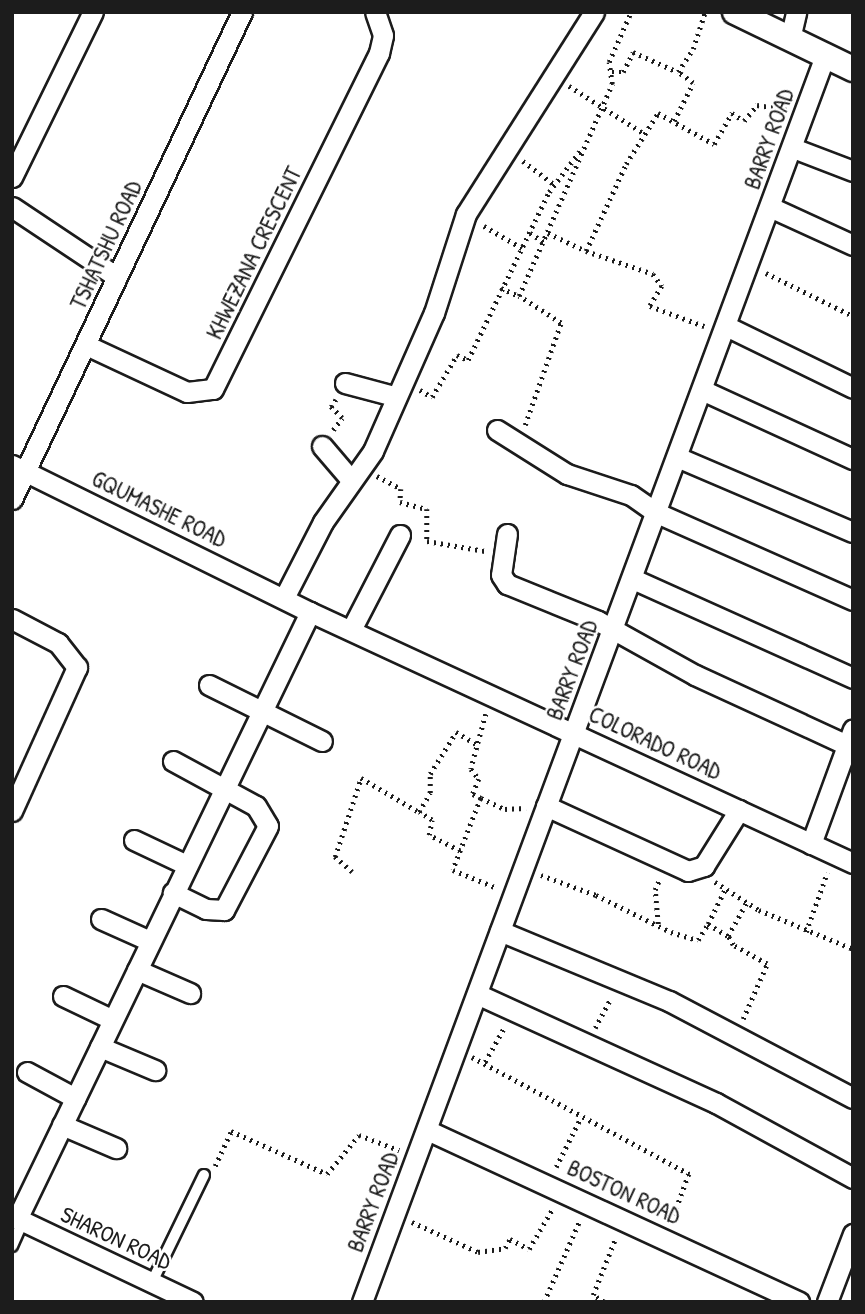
<!DOCTYPE html>
<style>
body{margin:0}
#map{position:relative;width:865px;height:1314px;overflow:hidden;background:#fff;font-family:"Patrick Hand",sans-serif}
div>[style]{position:absolute}
[style*='--x']{left:calc(var(--x)*1px);top:calc(var(--y)*1px);width:calc(var(--w)*1px);rotate:calc(var(--a)*1deg)}
.path>*{height:4.5px;margin-top:-2.25px;transform-origin:0;background:repeating-linear-gradient(90deg,#1c1c1c 0 2px,transparent 0 7px)}
.roads{filter:drop-shadow(2px 0 #1c1c1c) drop-shadow(-2px 0 #1c1c1c) drop-shadow(0 2px #1c1c1c) drop-shadow(0 -2px #1c1c1c)}
.service>*{height:10px;margin:-5px;padding:0 5px;transform-origin:5px;border-radius:5px;background:#fff}
.minor>*{height:19px;margin:-9.5px;padding:0 9.5px;transform-origin:9.5px;border-radius:9.5px;background:#fff}
.tertiary>*{height:24px;margin:-12px;padding:0 12px;transform-origin:12px;border-radius:12px;background:#fff}
span{translate:-50% -50%;white-space:nowrap;text-align:center;line-height:1.15;-webkit-text-stroke:5px #fff;paint-order:stroke}
.street-label{font-size:23px;color:#1c1c1c}
.frame{position:absolute;inset:0;border:14px solid #1c1c1c;pointer-events:none}
</style>
<div id="map">
<div class="path">
<i style="--x:612;--y:72;--w:11;--a:0"></i>
<i style="--x:623;--y:72;--w:22;--a:-63"></i>
<i style="--x:633;--y:52;--w:49;--a:24"></i>
<i style="--x:569;--y:86;--w:88;--a:32.4"></i>
<i style="--x:674;--y:121;--w:42;--a:-63.4"></i>
<i style="--x:693;--y:83;--w:19;--a:-144"></i>
<i style="--x:678;--y:72;--w:27;--a:-57"></i>
<i style="--x:693;--y:49;--w:39;--a:-72"></i>
<i style="--x:523;--y:161;--w:38;--a:37"></i>
<i style="--x:484;--y:226;--w:44;--a:30.1"></i>
<i style="--x:530;--y:233;--w:17;--a:33"></i>
<i style="--x:548;--y:233;--w:42;--a:25.3"></i>
<i style="--x:586;--y:251;--w:96;--a:-65.3"></i>
<i style="--x:626;--y:164;--w:60;--a:-57.9"></i>
<i style="--x:658;--y:113;--w:64;--a:29"></i>
<i style="--x:714;--y:144;--w:36;--a:-60"></i>
<i style="--x:732;--y:113;--w:14;--a:34"></i>
<i style="--x:744;--y:121;--w:21;--a:-51"></i>
<i style="--x:757;--y:105;--w:30;--a:9"></i>
<i style="--x:586;--y:251;--w:71;--a:18.9"></i>
<i style="--x:653;--y:274;--w:15;--a:53"></i>
<i style="--x:662;--y:286;--w:23;--a:121"></i>
<i style="--x:650;--y:306;--w:58;--a:20.3"></i>
<i style="--x:766;--y:273;--w:97;--a:26.3"></i>
<i style="--x:501;--y:288;--w:20;--a:24"></i>
<i style="--x:420;--y:390;--w:14;--a:30"></i>
<i style="--x:432;--y:397;--w:49;--a:-59.2"></i>
<i style="--x:457;--y:355;--w:12;--a:24"></i>
<i style="--x:468;--y:360;--w:187;--a:-64.3"></i>
<i style="--x:549;--y:192;--w:55;--a:-53.1"></i>
<i style="--x:525;--y:425;--w:108;--a:-70.6"></i>
<i style="--x:561;--y:323;--w:50;--a:-147.3"></i>
<i style="--x:519;--y:296;--w:232;--a:-66.3"></i>
<i style="--x:612;--y:84;--w:22;--a:-98"></i>
<i style="--x:609;--y:62;--w:55;--a:-66.3"></i>
<i style="--x:333;--y:430;--w:15;--a:-53"></i>
<i style="--x:342;--y:418;--w:16;--a:-135"></i>
<i style="--x:331;--y:407;--w:9;--a:-58"></i>
<i style="--x:377;--y:476;--w:27;--a:28"></i>
<i style="--x:401;--y:489;--w:13;--a:94"></i>
<i style="--x:400;--y:502;--w:28;--a:15"></i>
<i style="--x:427;--y:509;--w:32;--a:90"></i>
<i style="--x:427;--y:541;--w:59;--a:9.8"></i>
<i style="--x:486;--y:714;--w:57;--a:105.3"></i>
<i style="--x:471;--y:769;--w:13;--a:51"></i>
<i style="--x:479;--y:779;--w:16;--a:112"></i>
<i style="--x:473;--y:794;--w:9;--a:27"></i>
<i style="--x:481;--y:798;--w:77;--a:111.3"></i>
<i style="--x:453;--y:870;--w:48;--a:22.2"></i>
<i style="--x:481;--y:798;--w:26;--a:25"></i>
<i style="--x:505;--y:809;--w:21;--a:-3"></i>
<i style="--x:460;--y:851;--w:35;--a:-153"></i>
<i style="--x:429;--y:835;--w:15;--a:-79"></i>
<i style="--x:432;--y:820;--w:15;--a:-148"></i>
<i style="--x:419;--y:812;--w:22;--a:-60"></i>
<i style="--x:430;--y:793;--w:19;--a:-90"></i>
<i style="--x:430;--y:774;--w:49;--a:-58.2"></i>
<i style="--x:456;--y:732;--w:23;--a:31"></i>
<i style="--x:352;--y:872;--w:23;--a:-139"></i>
<i style="--x:335;--y:857;--w:83;--a:-71.8"></i>
<i style="--x:361;--y:778;--w:67;--a:30.4"></i>
<i style="--x:541;--y:875;--w:59;--a:20"></i>
<i style="--x:596;--y:895;--w:84;--a:26.3"></i>
<i style="--x:671;--y:932;--w:28;--a:17"></i>
<i style="--x:698;--y:940;--w:19;--a:-58"></i>
<i style="--x:708;--y:924;--w:23;--a:31"></i>
<i style="--x:715;--y:882;--w:52;--a:32.5"></i>
<i style="--x:759;--y:910;--w:102;--a:22.5"></i>
<i style="--x:658;--y:924;--w:34;--a:-95"></i>
<i style="--x:655;--y:890;--w:13;--a:-67"></i>
<i style="--x:708;--y:924;--w:39;--a:-64"></i>
<i style="--x:806;--y:932;--w:63;--a:-70.4"></i>
<i style="--x:743;--y:1019;--w:60;--a:-66.4"></i>
<i style="--x:767;--y:964;--w:39;--a:-151"></i>
<i style="--x:733;--y:945;--w:10;--a:-119"></i>
<i style="--x:728;--y:936;--w:39;--a:-61"></i>
<i style="--x:595;--y:1028;--w:34;--a:-62"></i>
<i style="--x:472;--y:1057;--w:247;--a:28.3"></i>
<i style="--x:689;--y:1174;--w:50;--a:109.9"></i>
<i style="--x:485;--y:1062;--w:41;--a:-60.9"></i>
<i style="--x:215;--y:1166;--w:38;--a:-65"></i>
<i style="--x:231;--y:1131;--w:105;--a:24.1"></i>
<i style="--x:327;--y:1174;--w:50;--a:-50.6"></i>
<i style="--x:359;--y:1135;--w:43;--a:20.6"></i>
<i style="--x:556;--y:1167;--w:56;--a:-63.4"></i>
<i style="--x:412;--y:1222;--w:72;--a:24.4"></i>
<i style="--x:478;--y:1252;--w:27;--a:-8"></i>
<i style="--x:505;--y:1248;--w:10;--a:-61"></i>
<i style="--x:510;--y:1239;--w:21;--a:28"></i>
<i style="--x:529;--y:1249;--w:45;--a:-59.5"></i>
<i style="--x:544;--y:1302;--w:87;--a:-66.4"></i>
<i style="--x:604;--y:1302;--w:13;--a:-148"></i>
<i style="--x:593;--y:1295;--w:62;--a:-68.4"></i>
</div>
<div class="roads">
<div class="service">
<i style="--x:12;--y:1246;--w:27;--a:-66"></i>
<i style="--x:152;--y:1282;--w:119;--a:-64.1"></i>
</div>
<div class="minor">
<i style="--x:790;--y:39;--w:28;--a:-77"></i>
<i style="--x:793;--y:148;--w:64;--a:21"></i>
<i style="--x:12;--y:177;--w:184;--a:-63.9"></i>
<i style="--x:12;--y:207;--w:126;--a:33.7"></i>
<i style="--x:770;--y:207;--w:91;--a:24.6"></i>
<i style="--x:726;--y:326;--w:141;--a:26"></i>
<i style="--x:86;--y:345;--w:111;--a:25"></i>
<i style="--x:187;--y:392;--w:26;--a:-7"></i>
<i style="--x:213;--y:389;--w:375;--a:-63.7"></i>
<i style="--x:379;--y:53;--w:18;--a:-77"></i>
<i style="--x:383;--y:35;--w:24;--a:-109"></i>
<i style="--x:345;--y:383;--w:51;--a:14.9"></i>
<i style="--x:702;--y:390;--w:166;--a:24.6"></i>
<i style="--x:497;--y:430;--w:83;--a:32.2"></i>
<i style="--x:567;--y:474;--w:67;--a:18.2"></i>
<i style="--x:631;--y:495;--w:32;--a:35"></i>
<i style="--x:657;--y:513;--w:214;--a:23.9"></i>
<i style="--x:322;--y:446;--w:45;--a:49.5"></i>
<i style="--x:677;--y:457;--w:191;--a:23.1"></i>
<i style="--x:12;--y:465;--w:332;--a:26.3"></i>
<i style="--x:310;--y:612;--w:598;--a:24.81"></i>
<i style="--x:12;--y:499;--w:539;--a:-64.72"></i>
<i style="--x:507;--y:534;--w:41;--a:98.3"></i>
<i style="--x:501;--y:575;--w:11;--a:56"></i>
<i style="--x:507;--y:584;--w:98;--a:22.1"></i>
<i style="--x:598;--y:621;--w:111;--a:29.1"></i>
<i style="--x:695;--y:675;--w:167;--a:24.7"></i>
<i style="--x:633;--y:579;--w:241;--a:24.2"></i>
<i style="--x:284;--y:598;--w:85;--a:-62.8"></i>
<i style="--x:323;--y:522;--w:87;--a:-54.8"></i>
<i style="--x:373;--y:451;--w:151;--a:-66.2"></i>
<i style="--x:434;--y:313;--w:104;--a:-72.1"></i>
<i style="--x:466;--y:214;--w:239;--a:-57.6"></i>
<i style="--x:12;--y:619;--w:52;--a:27.6"></i>
<i style="--x:58;--y:643;--w:31;--a:52"></i>
<i style="--x:77;--y:667;--w:158;--a:114.3"></i>
<i style="--x:351;--y:630;--w:107;--a:-62.7"></i>
<i style="--x:209;--y:685;--w:126;--a:26.4"></i>
<i style="--x:173;--y:761;--w:94;--a:28.5"></i>
<i style="--x:256;--y:806;--w:23;--a:59"></i>
<i style="--x:268;--y:826;--w:95;--a:117.6"></i>
<i style="--x:224;--y:910;--w:18;--a:-177"></i>
<i style="--x:206;--y:909;--w:37;--a:-154"></i>
<i style="--x:546;--y:806;--w:156;--a:24.6"></i>
<i style="--x:688;--y:871;--w:17;--a:-17"></i>
<i style="--x:704;--y:866;--w:66;--a:-58"></i>
<i style="--x:134;--y:840;--w:59;--a:25.3"></i>
<i style="--x:811;--y:844;--w:122;--a:-69.9"></i>
<i style="--x:101;--y:919;--w:54;--a:24.2"></i>
<i style="--x:500;--y:931;--w:183;--a:22.5"></i>
<i style="--x:669;--y:1001;--w:208;--a:27.8"></i>
<i style="--x:137;--y:970;--w:58;--a:23.5"></i>
<i style="--x:477;--y:994;--w:263;--a:24.5"></i>
<i style="--x:716;--y:1103;--w:156;--a:28.7"></i>
<i style="--x:63;--y:996;--w:55;--a:25.6"></i>
<i style="--x:100;--y:1047;--w:60;--a:22.7"></i>
<i style="--x:27;--y:1072;--w:55;--a:28.4"></i>
<i style="--x:62;--y:1125;--w:59;--a:23.1"></i>
<i style="--x:427;--y:1130;--w:410;--a:24.8"></i>
<i style="--x:12;--y:1216;--w:200;--a:25.4"></i>
<i style="--x:17;--y:1219;--w:674;--a:-64.23"></i>
<i style="--x:362;--y:1302;--w:1329;--a:-69.62"></i>
<i style="--x:827;--y:1302;--w:73;--a:-69.1"></i>
</div>
<div class="tertiary">
<i style="--x:735;--y:12;--w:131;--a:25.8"></i>
</div>
</div>
<div class="street-label">
<span style="left:769px;top:139px;rotate:-70deg">BARRY ROAD</span>
<span style="left:106px;top:245px;rotate:-65deg">TSHATSHU ROAD</span>
<span style="left:254px;top:253px;rotate:-64deg">KHWEZANA CRESCENT</span>
<span style="left:159px;top:509px;rotate:26deg">GQUMASHE ROAD</span>
<span style="left:572px;top:670px;rotate:-69deg">BARRY ROAD</span>
<span style="left:655px;top:743px;rotate:25deg">COLORADO ROAD</span>
<span style="left:624px;top:1192px;rotate:25deg">BOSTON ROAD</span>
<span style="left:373px;top:1202px;rotate:-69deg">BARRY ROAD</span>
<span style="left:116px;top:1238px;rotate:25deg">SHARON ROAD</span>
</div>
<div class="frame"></div>
</div>
